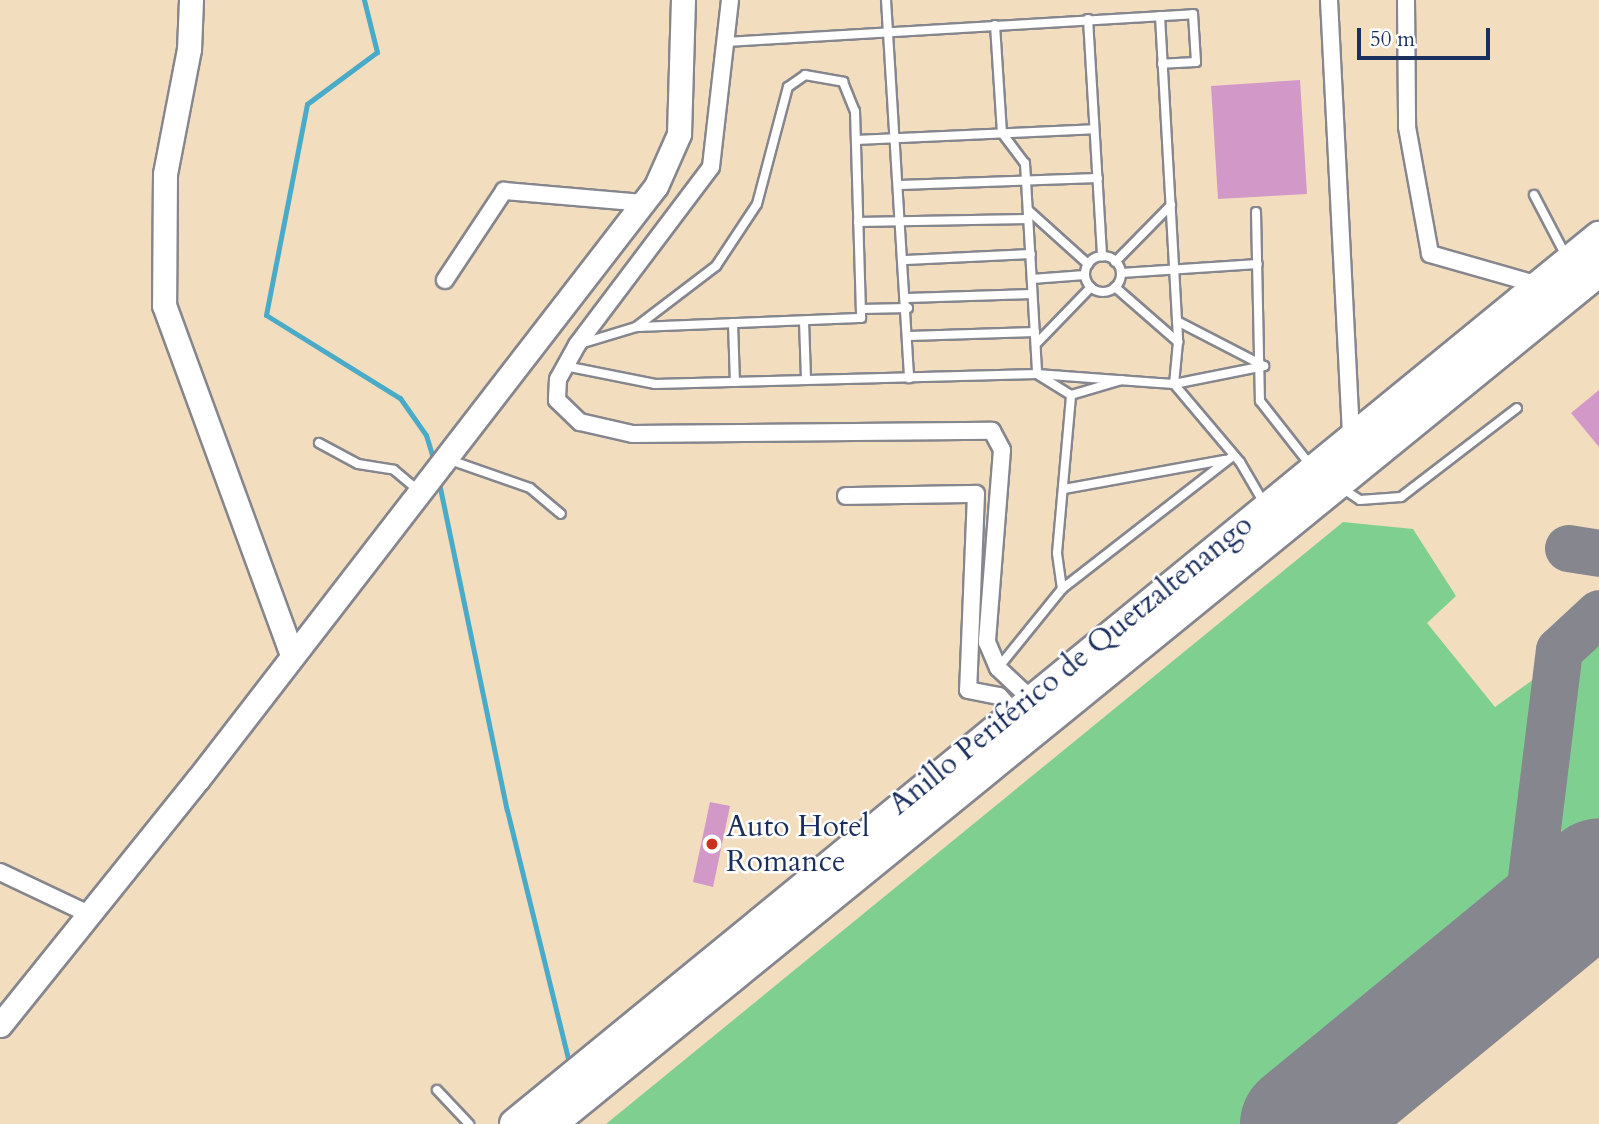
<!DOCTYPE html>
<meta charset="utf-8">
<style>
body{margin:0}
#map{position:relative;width:1599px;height:1124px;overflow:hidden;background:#f2debf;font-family:Cardo,serif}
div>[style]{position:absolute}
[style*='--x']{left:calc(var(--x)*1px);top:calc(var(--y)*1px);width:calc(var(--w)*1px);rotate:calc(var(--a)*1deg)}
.green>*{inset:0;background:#7fd090}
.stream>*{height:5px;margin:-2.5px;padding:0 2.5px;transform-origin:2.5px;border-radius:2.5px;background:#4aabc9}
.taxiway>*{height:47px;margin:-23.5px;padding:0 23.5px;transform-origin:23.5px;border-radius:23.5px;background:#86868e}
.runway>*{height:121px;margin:-60.5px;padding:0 60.5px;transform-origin:60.5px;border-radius:60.5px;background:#86868e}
.building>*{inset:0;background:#d298c8}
.roads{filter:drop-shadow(2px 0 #86868e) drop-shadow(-2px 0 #86868e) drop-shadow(0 2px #86868e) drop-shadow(0 -2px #86868e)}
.lane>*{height:8px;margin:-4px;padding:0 4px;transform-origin:4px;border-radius:4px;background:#fff}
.lane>.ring{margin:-4px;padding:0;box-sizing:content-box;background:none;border:8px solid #fff;border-radius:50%}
.street>*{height:16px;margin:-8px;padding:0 8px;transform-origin:8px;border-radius:8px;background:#fff}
.secondary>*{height:23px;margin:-11.5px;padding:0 11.5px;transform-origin:11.5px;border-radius:11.5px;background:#fff}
.highway>*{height:30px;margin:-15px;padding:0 15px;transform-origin:15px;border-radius:15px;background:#fff}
.dots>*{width:19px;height:19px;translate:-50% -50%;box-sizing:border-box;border:4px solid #fff;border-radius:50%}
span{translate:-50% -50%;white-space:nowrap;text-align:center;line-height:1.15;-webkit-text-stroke:5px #fff;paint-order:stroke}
.street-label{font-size:30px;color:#1b2f5e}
.poi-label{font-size:30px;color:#1b2f5e}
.left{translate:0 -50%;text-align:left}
.scale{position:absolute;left:1357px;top:28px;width:133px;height:32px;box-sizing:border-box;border:4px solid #1b2f5e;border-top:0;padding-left:9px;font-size:21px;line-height:24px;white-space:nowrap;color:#1b2f5e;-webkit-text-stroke:5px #fff;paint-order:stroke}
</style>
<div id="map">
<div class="green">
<i style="clip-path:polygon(1343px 522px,1413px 529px,1456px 596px,1427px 623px,1495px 707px,1534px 679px,1518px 883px,1511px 910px,1481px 940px,1256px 1124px,606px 1124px)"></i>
<i style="clip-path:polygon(1599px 641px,1599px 844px,1583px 847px,1565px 841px,1558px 820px,1569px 695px,1578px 666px)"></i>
</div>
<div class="stream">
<i style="--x:364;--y:0;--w:54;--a:76"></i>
<i style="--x:377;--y:52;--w:87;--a:143.4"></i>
<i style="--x:307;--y:104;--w:215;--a:101"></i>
<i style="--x:266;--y:315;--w:158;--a:31.8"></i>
<i style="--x:400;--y:398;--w:45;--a:54.9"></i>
<i style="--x:426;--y:435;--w:28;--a:73"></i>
<i style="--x:438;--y:478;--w:339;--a:78.3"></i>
<i style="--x:507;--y:810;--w:264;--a:76.2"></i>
</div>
<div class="taxiway">
<i style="--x:1568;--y:548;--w:31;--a:9"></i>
<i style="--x:1539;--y:839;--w:21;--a:79"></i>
<i style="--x:1543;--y:860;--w:21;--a:43"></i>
<i style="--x:1558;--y:874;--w:41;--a:-2.8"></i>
<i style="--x:1461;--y:993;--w:55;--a:-43.5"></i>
<i style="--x:1501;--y:955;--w:52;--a:-60"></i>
<i style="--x:1527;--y:910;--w:262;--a:-83"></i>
<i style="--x:1559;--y:650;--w:54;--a:-42.8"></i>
</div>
<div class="runway">
<i style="--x:1300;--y:1124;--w:387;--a:-39.4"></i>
</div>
<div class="building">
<i style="clip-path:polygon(1300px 80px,1307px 194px,1218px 199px,1211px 86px)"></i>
<i style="clip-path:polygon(1599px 390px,1599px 447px,1571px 413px)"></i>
<i style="clip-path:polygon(710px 802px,730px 806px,713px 887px,693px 882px)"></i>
</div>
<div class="roads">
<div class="lane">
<i style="--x:886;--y:0;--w:379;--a:86.5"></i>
<i style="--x:1160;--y:16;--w:326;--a:86.8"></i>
<i style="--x:1178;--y:342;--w:42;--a:95.4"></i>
<i style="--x:1174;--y:384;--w:102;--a:49.8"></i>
<i style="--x:1240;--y:462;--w:48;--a:59.7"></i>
<i style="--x:1088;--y:19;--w:238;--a:86.6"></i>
<i style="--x:995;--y:25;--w:108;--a:86.3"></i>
<i style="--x:1002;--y:133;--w:38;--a:53"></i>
<i style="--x:1025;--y:163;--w:211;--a:86.7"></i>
<i style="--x:1037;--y:374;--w:40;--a:32"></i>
<i style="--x:1071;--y:395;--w:53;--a:-16.4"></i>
<i style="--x:726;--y:42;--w:468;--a:-3.4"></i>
<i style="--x:1193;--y:14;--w:48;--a:86.4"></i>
<i style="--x:1196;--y:62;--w:34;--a:177"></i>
<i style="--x:856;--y:140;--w:238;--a:-2.6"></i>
<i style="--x:900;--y:185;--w:198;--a:-2"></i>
<i style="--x:1534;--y:195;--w:69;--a:62.3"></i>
<i style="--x:1028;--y:210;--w:81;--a:42"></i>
<i style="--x:1256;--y:212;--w:189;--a:88.8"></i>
<i style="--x:1260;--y:401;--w:83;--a:51.9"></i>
<i style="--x:858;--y:222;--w:170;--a:-1"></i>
<i class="ring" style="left:1085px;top:256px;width:28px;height:28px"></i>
<i style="--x:906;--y:260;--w:125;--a:-2.7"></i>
<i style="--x:1115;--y:262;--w:80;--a:-45.5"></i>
<i style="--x:1121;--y:273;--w:137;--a:-3.8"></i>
<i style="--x:1032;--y:279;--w:53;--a:-4.3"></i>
<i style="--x:1115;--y:287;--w:84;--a:41.1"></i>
<i style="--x:907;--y:298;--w:125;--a:-1.8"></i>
<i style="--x:861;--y:309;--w:47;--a:-1.2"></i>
<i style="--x:804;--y:321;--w:58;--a:88"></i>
<i style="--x:1177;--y:321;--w:98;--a:27.3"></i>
<i style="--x:733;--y:323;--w:59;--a:88.1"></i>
<i style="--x:909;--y:336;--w:126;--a:-1.8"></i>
<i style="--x:580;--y:344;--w:59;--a:-16.9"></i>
<i style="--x:636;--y:327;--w:101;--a:-37.3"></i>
<i style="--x:716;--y:266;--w:74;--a:-56.5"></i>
<i style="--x:757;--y:204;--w:121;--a:-75.2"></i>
<i style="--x:788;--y:87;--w:21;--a:-35"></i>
<i style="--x:805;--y:75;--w:39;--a:10"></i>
<i style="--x:843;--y:82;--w:31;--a:68"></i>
<i style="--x:855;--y:111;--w:207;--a:88.3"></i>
<i style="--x:861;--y:318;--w:225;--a:177.7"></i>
<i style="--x:1036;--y:344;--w:79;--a:-46"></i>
<i style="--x:565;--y:366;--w:92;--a:11.3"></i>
<i style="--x:655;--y:384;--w:382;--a:-1.5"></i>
<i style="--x:1037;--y:374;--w:137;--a:4.2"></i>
<i style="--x:1174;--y:384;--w:92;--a:-11.3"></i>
<i style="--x:319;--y:443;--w:44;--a:28.3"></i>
<i style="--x:358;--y:464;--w:36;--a:9"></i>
<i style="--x:394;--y:470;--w:33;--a:40"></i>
<i style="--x:447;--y:459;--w:88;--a:19.3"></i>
<i style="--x:530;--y:488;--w:40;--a:40"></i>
<i style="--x:1064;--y:489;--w:163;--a:-10.3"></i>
<i style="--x:1343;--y:489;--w:20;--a:33"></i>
<i style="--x:1360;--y:500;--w:41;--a:-4.2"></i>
<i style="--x:1401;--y:497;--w:146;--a:-37.5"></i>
<i style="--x:1062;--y:589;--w:36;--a:-98"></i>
<i style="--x:1057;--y:553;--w:159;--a:-84.9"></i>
<i style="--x:998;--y:668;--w:102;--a:-51"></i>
<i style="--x:1062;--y:589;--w:217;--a:-37.9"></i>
<i style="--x:437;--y:1090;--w:47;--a:46.7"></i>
</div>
<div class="street">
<i style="--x:730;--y:0;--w:168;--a:96.5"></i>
<i style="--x:711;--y:167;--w:223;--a:127"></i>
<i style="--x:577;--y:345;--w:39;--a:119"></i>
<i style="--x:558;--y:379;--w:21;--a:93"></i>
<i style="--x:557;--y:400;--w:32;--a:44"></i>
<i style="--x:580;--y:422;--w:54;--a:12.8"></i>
<i style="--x:633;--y:434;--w:359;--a:-0.5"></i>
<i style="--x:992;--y:431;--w:21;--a:62"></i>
<i style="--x:1002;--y:450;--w:193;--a:94.5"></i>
<i style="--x:987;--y:642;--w:28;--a:67"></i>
<i style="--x:998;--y:668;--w:45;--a:43.2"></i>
<i style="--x:1329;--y:0;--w:439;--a:87.1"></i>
<i style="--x:1406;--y:0;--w:127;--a:89.5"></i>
<i style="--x:1407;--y:127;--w:129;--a:79.7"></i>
<i style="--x:1430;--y:254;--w:113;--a:15.9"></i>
<i style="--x:445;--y:280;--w:107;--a:-56.5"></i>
<i style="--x:504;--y:191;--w:140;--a:4.9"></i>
<i style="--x:846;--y:496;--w:130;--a:-0.9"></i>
<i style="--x:976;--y:494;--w:196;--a:92.3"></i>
<i style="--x:968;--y:690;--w:32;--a:11"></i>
<i style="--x:999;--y:696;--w:22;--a:47"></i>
<i style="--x:0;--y:872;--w:101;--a:25.3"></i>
</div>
<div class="secondary">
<i style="--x:191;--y:0;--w:49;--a:92.3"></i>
<i style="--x:189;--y:49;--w:127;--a:100.9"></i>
<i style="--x:165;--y:174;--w:131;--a:90.4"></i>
<i style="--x:164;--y:305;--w:373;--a:69.9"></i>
<i style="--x:0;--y:1025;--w:316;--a:-51.2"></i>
<i style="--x:198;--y:779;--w:749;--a:-52.32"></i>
<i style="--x:656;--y:186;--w:57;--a:-66.1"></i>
<i style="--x:679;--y:134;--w:134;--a:-88.3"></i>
</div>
<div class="highway">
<i style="--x:515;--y:1124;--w:1401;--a:-39.29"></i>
<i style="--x:551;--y:1124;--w:1351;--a:-39.14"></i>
</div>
</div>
<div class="dots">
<i style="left:712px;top:844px;background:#c8321e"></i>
</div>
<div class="street-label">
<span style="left:1071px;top:665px;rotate:-39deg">Anillo Periférico de Quetzaltenango</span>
</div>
<div class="poi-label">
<span class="left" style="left:726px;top:844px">Auto Hotel<br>Romance</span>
</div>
<div class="scale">50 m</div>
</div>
